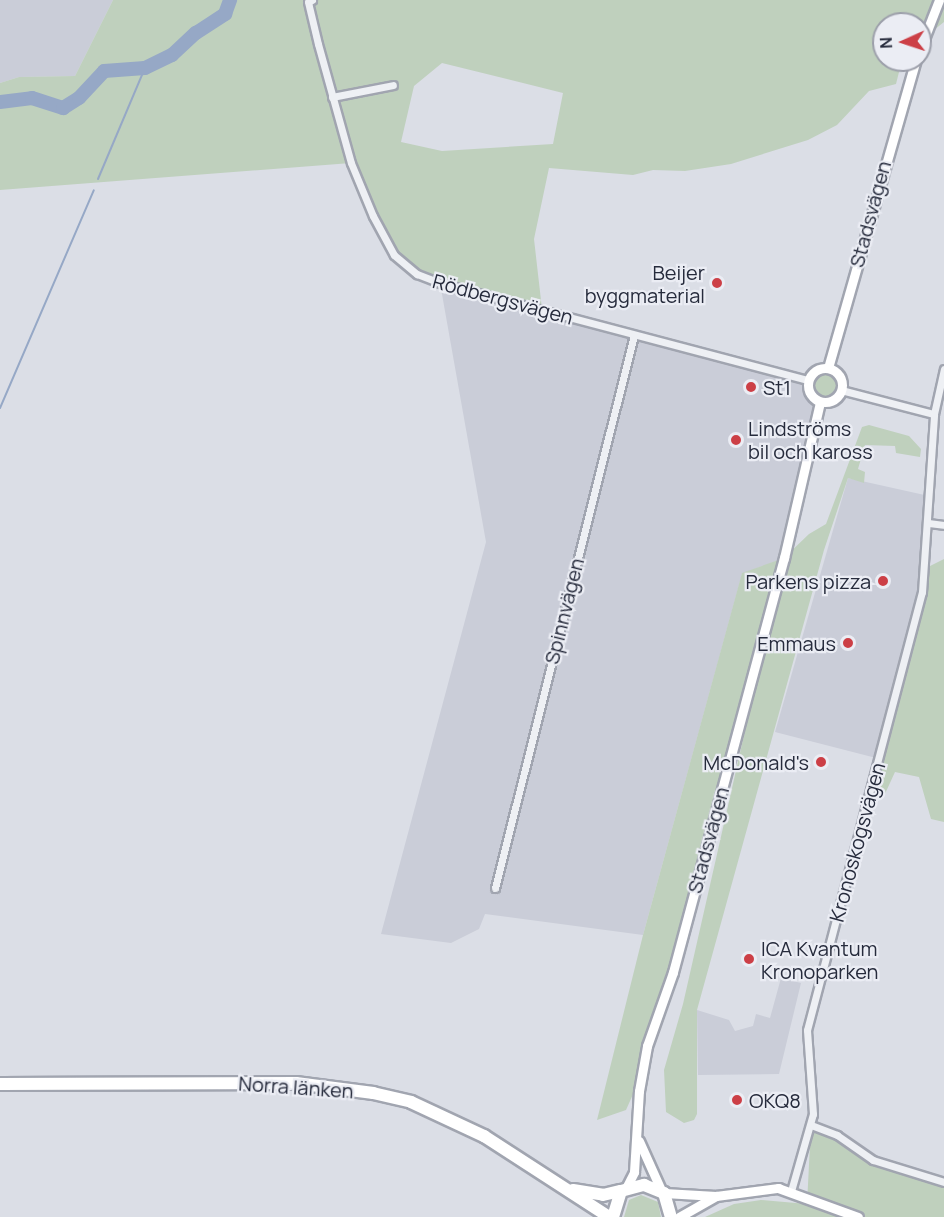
<!DOCTYPE html>
<meta charset="utf-8">
<style>
body{margin:0}
#map{position:relative;width:944px;height:1217px;overflow:hidden;background:#dbdee6;font-family:Manrope,sans-serif}
div>[style]{position:absolute}
[style*='--x']{left:calc(var(--x)*1px);top:calc(var(--y)*1px);width:calc(var(--w)*1px);rotate:calc(var(--a)*1deg)}
.built>*{inset:0;background:#cacdd8}
.green>*{inset:0;background:#bfd0bd}
.round{border-radius:50%}
.stream>*{height:2px;margin:-1px;padding:0 1px;transform-origin:1px;border-radius:1px;background:#96a8c6}
.river>*{height:14px;margin:-7px;padding:0 7px;transform-origin:7px;border-radius:7px;background:#96a8c6}
.roads{filter:drop-shadow(2px 0 #a1a5b0) drop-shadow(-2px 0 #a1a5b0) drop-shadow(0 2px #a1a5b0) drop-shadow(0 -2px #a1a5b0)}
.street>*{height:7px;margin:-3.5px;padding:0 3.5px;transform-origin:3.5px;border-radius:3.5px;background:#eef0f4}
.secondary>*{height:9px;margin:-4.5px;padding:0 4.5px;transform-origin:4.5px;border-radius:4.5px;background:#fff}
.secondary>.ring{margin:-4.5px;padding:0;box-sizing:content-box;background:none;border:9px solid #fff;border-radius:50%}
.highway>*{height:12px;margin:-6px;padding:0 6px;transform-origin:6px;border-radius:6px;background:#fff}
.dots>*{width:16px;height:16px;translate:-50% -50%;box-sizing:border-box;border:3px solid #ebedf4;border-radius:50%}
span{translate:-50% -50%;white-space:nowrap;text-align:center;line-height:1.15;-webkit-text-stroke:4.5px #ebedf4;paint-order:stroke}
.street-label{font-size:20px;color:#262b3c}
.poi-label{font-size:20px;color:#262b3c}
.right{translate:-100% -50%;text-align:right}
.left{translate:0 -50%;text-align:left}
.north{position:absolute;left:872px;top:12px;width:60px;height:60px;box-sizing:border-box;background:#ebedf4;border:2px solid #9c9faa;border-radius:50%;rotate:267deg;font-size:16px;font-weight:700;line-height:24px;text-align:center;color:#262b3c}
.north::after{content:'';display:block;margin:auto;width:21px;height:27px;background:#cc3f46;clip-path:polygon(50% 0,100% 100%,50% 72%,0 100%)}
</style>
<div id="map">
<div class="built">
<i style="clip-path:polygon(0 0,113px 0,75px 76px,19px 77px,0 83px)"></i>
<i style="clip-path:polygon(440px 283px,808px 380px,810px 394px,820px 402px,784px 558px,742px 574px,643px 935px,485px 914px,479px 929px,451px 943px,381px 934px,486px 542px)"></i>
<i style="clip-path:polygon(848px 478px,929px 496px,924px 569px,880px 759px,775px 732px)"></i>
<i style="clip-path:polygon(781px 978px,801px 983px,779px 1074px,698px 1075px,697px 1010px,729px 1020px,735px 1031px,753px 1026px,756px 1014px,770px 1018px)"></i>
</div>
<div class="green">
<i style="clip-path:polygon(evenodd,113px 0,944px 0,944px 22px,920px 41px,920px 24px,884px 24px,884px 60px,902px 60px,896px 84px,869px 91px,837px 125px,808px 140px,731px 164px,685px 171px,653px 170px,633px 175px,549px 168px,534px 239px,542px 309px,417px 274px,394px 255px,351px 163px,0 190px,0 83px,19px 77px,75px 76px,113px 0,442px 63px,563px 93px,553px 144px,442px 151px,401px 142px,414px 86px,442px 63px)"></i>
<i class="round" style="left:811px;top:372px;width:28px;height:28px"></i>
<i style="clip-path:polygon(869px 425px,909px 436px,921px 449px,920px 457px,896px 453px,895px 446px,865px 445px,858px 469px,865px 472px,864px 483px,848px 478px,824px 550px,697px 1010px,697px 1114px,694px 1120px,684px 1123px,666px 1112px,664px 1070px,683px 1004px,779px 581px,673px 972px,634px 1092px,626px 1110px,597px 1120px,643px 935px,742px 573px,784px 558px,809px 534px,826px 524px,862px 427px)"></i>
<i style="clip-path:polygon(944px 559px,944px 822px,931px 819px,919px 777px,895px 772px,884px 796px,871px 792px,924px 569px)"></i>
<i style="clip-path:polygon(811px 1125px,861px 1153px,944px 1182px,944px 1217px,705px 1217px,734px 1204px,761px 1200px,807px 1204px)"></i>
<i style="clip-path:polygon(641px 1195px,658px 1202px,661px 1217px,624px 1217px,629px 1200px)"></i>
</div>
<div class="stream">
<i style="--x:98;--y:179;--w:121;--a:-67.1"></i>
<i style="--x:0;--y:408;--w:237;--a:-66.7"></i>
</div>
<div class="river">
<i style="--x:0;--y:102;--w:32;--a:-7"></i>
<i style="--x:32;--y:98;--w:33;--a:18"></i>
<i style="--x:63;--y:108;--w:19;--a:-32"></i>
<i style="--x:79;--y:98;--w:37;--a:-47"></i>
<i style="--x:104;--y:71;--w:41;--a:-4.2"></i>
<i style="--x:145;--y:68;--w:30;--a:-26"></i>
<i style="--x:172;--y:55;--w:33;--a:-43"></i>
<i style="--x:196;--y:33;--w:35;--a:-33"></i>
<i style="--x:225;--y:14;--w:15;--a:-70"></i>
</div>
<div class="roads">
<div class="street">
<i style="--x:312;--y:0;--w:4;--a:153"></i>
<i style="--x:308;--y:2;--w:43;--a:76.6"></i>
<i style="--x:318;--y:44;--w:123;--a:74.5"></i>
<i style="--x:351;--y:163;--w:57;--a:67.5"></i>
<i style="--x:373;--y:216;--w:44;--a:61.7"></i>
<i style="--x:394;--y:255;--w:30;--a:40"></i>
<i style="--x:417;--y:274;--w:25;--a:21"></i>
<i style="--x:440;--y:283;--w:381;--a:14.8"></i>
<i style="--x:332;--y:97;--w:62;--a:-11.1"></i>
<i style="--x:841;--y:390;--w:96;--a:14.5"></i>
<i style="--x:928;--y:523;--w:16;--a:7"></i>
<i style="--x:495;--y:888;--w:570;--a:-75.89"></i>
<i style="--x:811;--y:1125;--w:28;--a:21"></i>
<i style="--x:837;--y:1135;--w:44;--a:34.8"></i>
<i style="--x:873;--y:1160;--w:74;--a:17.2"></i>
<i style="--x:791;--y:1191;--w:80;--a:-74.1"></i>
<i style="--x:813;--y:1114;--w:84;--a:-94.1"></i>
<i style="--x:807;--y:1030;--w:453;--a:-75.3"></i>
<i style="--x:922;--y:592;--w:178;--a:-86.1"></i>
<i style="--x:934;--y:414;--w:46;--a:-77.5"></i>
</div>
<div class="secondary">
<i style="--x:920;--y:49;--w:53;--a:-68.8"></i>
<i class="ring" style="left:808px;top:368px;width:25px;height:25px"></i>
<i style="--x:828;--y:368;--w:320;--a:-74.1"></i>
<i style="--x:639;--y:1141;--w:54;--a:65.8"></i>
<i style="--x:626;--y:1188;--w:18;--a:-63"></i>
<i style="--x:634;--y:1172;--w:81;--a:-86.5"></i>
<i style="--x:639;--y:1091;--w:46;--a:-79.9"></i>
<i style="--x:647;--y:1046;--w:78;--a:-70.6"></i>
<i style="--x:673;--y:972;--w:429;--a:-75"></i>
<i style="--x:784;--y:558;--w:160;--a:-77"></i>
<i style="--x:664;--y:1193;--w:52;--a:3.3"></i>
<i style="--x:716;--y:1196;--w:63;--a:-7.4"></i>
<i style="--x:778;--y:1188;--w:85;--a:19.9"></i>
<i style="--x:679;--y:1217;--w:43;--a:-29.6"></i>
</div>
<div class="highway">
<i style="--x:0;--y:1084;--w:296;--a:-0.2"></i>
<i style="--x:296;--y:1083;--w:78;--a:7.4"></i>
<i style="--x:373;--y:1093;--w:39;--a:13"></i>
<i style="--x:411;--y:1102;--w:81;--a:25"></i>
<i style="--x:484;--y:1136;--w:149;--a:32.9"></i>
<i style="--x:573;--y:1190;--w:30;--a:9"></i>
<i style="--x:603;--y:1195;--w:18;--a:-13"></i>
<i style="--x:613;--y:1217;--w:27;--a:-73"></i>
<i style="--x:621;--y:1191;--w:24;--a:-15"></i>
<i style="--x:644;--y:1185;--w:22;--a:22"></i>
<i style="--x:664;--y:1193;--w:25;--a:74"></i>
</div>
</div>
<div class="dots">
<i style="left:717px;top:283px;background:#cc3f46"></i>
<i style="left:751px;top:387px;background:#cc3f46"></i>
<i style="left:736px;top:440px;background:#cc3f46"></i>
<i style="left:883px;top:581px;background:#cc3f46"></i>
<i style="left:848px;top:643px;background:#cc3f46"></i>
<i style="left:821px;top:762px;background:#cc3f46"></i>
<i style="left:749px;top:959px;background:#cc3f46"></i>
<i style="left:737px;top:1100px;background:#cc3f46"></i>
</div>
<div class="street-label">
<span style="left:870px;top:214px;rotate:-75deg">Stadsvägen</span>
<span style="left:503px;top:299px;rotate:15deg">Rödbergsvägen</span>
<span style="left:564px;top:611px;rotate:-76deg">Spinnvägen</span>
<span style="left:708px;top:840px;rotate:-75deg">Stadsvägen</span>
<span style="left:857px;top:842px;rotate:-75deg">Kronoskogsvägen</span>
<span style="left:296px;top:1087px;rotate:4deg">Norra länken</span>
</div>
<div class="poi-label">
<span class="right" style="left:705px;top:284px">Beijer<br>byggmaterial</span>
<span class="left" style="left:763px;top:387px">St1</span>
<span class="left" style="left:748px;top:440px">Lindströms<br>bil och kaross</span>
<span class="right" style="left:871px;top:581px">Parkens pizza</span>
<span class="right" style="left:836px;top:643px">Emmaus</span>
<span class="right" style="left:809px;top:762px">McDonald's</span>
<span class="left" style="left:761px;top:960px">ICA Kvantum<br>Kronoparken</span>
<span class="left" style="left:749px;top:1100px">OKQ8</span>
</div>
<div class="north">N</div>
</div>
